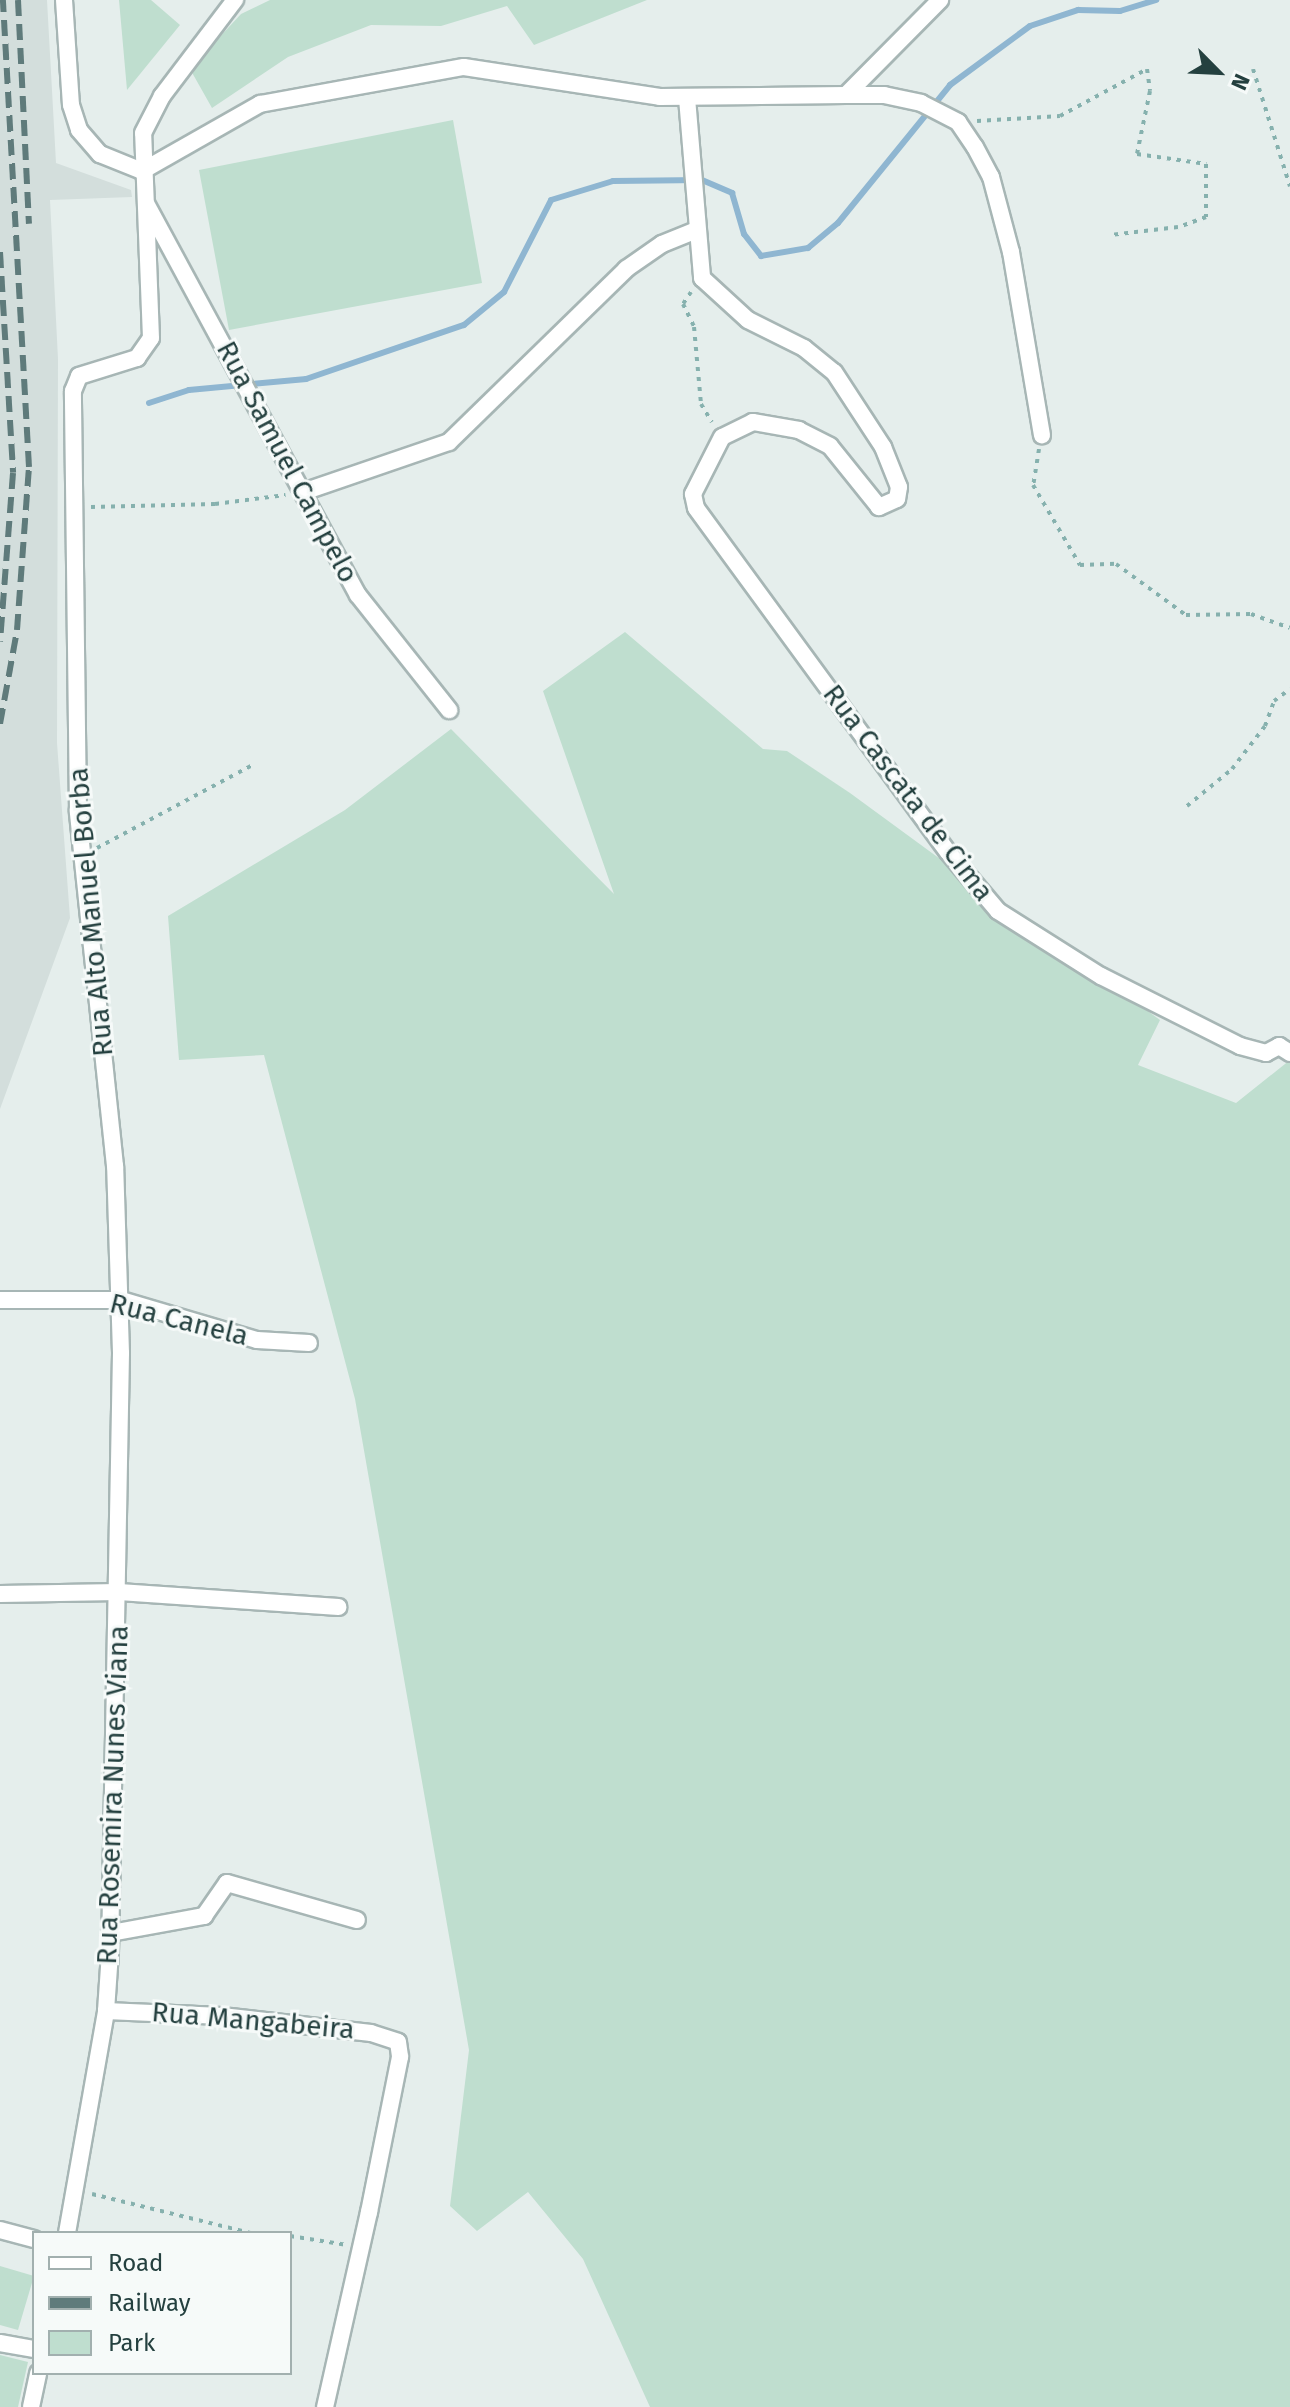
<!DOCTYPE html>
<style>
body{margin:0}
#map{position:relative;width:1290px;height:2407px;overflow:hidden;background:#e5eeec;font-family:"Fira Sans",sans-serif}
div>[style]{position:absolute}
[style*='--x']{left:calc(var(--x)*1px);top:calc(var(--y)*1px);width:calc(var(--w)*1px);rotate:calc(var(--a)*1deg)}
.built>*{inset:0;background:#d3dedc}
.green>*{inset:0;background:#bfdecf}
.stream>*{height:6px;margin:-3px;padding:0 3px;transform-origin:3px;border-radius:3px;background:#8fb6d1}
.path>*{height:4px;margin-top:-2px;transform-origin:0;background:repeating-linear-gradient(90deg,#86b1ae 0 4px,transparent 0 10px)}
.roads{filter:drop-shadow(2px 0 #a7b6b5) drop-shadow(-2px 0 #a7b6b5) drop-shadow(0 2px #a7b6b5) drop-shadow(0 -2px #a7b6b5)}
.street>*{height:16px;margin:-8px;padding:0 8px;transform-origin:8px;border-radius:8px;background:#fff}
.rail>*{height:6px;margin-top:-3px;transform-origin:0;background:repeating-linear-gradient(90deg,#5f7b7b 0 16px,transparent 0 24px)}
span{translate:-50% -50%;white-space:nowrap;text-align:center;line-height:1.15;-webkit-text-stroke:6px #f6faf9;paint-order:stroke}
.street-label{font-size:28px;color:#24403f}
.legend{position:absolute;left:32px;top:2231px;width:260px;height:144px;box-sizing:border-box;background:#f6faf9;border:2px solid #a2b0af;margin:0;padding:10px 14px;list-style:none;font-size:24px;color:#24403f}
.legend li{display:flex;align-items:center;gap:16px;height:40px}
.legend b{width:40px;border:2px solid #a2b0af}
.north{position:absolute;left:1178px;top:32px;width:80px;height:80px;-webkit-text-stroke:6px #f6faf9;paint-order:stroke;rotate:114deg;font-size:22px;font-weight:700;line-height:32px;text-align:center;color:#24403f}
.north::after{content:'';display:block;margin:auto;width:28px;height:36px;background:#24403f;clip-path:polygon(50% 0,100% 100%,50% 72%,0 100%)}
</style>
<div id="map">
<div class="built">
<i style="clip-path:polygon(0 0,47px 0,56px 163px,131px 190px,132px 197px,50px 200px,58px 359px,57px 743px,70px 918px,0 1109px)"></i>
</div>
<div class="green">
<i style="clip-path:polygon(119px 0,151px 0,180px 25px,127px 90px)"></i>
<i style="clip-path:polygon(270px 0,647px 0,534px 45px,507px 6px,441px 26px,371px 25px,288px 57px,212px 108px,190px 69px,241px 14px)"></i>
<i style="clip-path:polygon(453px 120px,482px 283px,229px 330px,199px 170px)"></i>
<i style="clip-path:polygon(625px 632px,763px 749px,787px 751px,850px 793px,1160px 1020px,1138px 1065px,1236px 1103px,1290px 1060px,1290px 2407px,650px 2407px,583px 2259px,528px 2192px,477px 2231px,450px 2206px,469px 2050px,355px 1399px,264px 1055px,179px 1060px,168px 916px,345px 810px,451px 729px,614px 894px,543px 691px)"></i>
<i style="clip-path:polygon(0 2266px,34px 2276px,18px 2330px,0 2325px)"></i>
<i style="clip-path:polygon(0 2355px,28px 2362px,18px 2407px,0 2407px)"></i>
</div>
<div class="stream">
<i style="--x:149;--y:403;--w:42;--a:-18"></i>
<i style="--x:189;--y:390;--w:118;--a:-5.4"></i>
<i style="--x:306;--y:379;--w:167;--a:-18.9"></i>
<i style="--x:464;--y:325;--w:52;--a:-39.5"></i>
<i style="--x:504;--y:292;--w:103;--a:-62.9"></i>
<i style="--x:551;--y:200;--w:65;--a:-17"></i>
<i style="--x:613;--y:181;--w:89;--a:-0.6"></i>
<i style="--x:702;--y:180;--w:33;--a:23"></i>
<i style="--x:732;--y:193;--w:43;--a:73.7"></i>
<i style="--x:744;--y:234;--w:28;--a:52"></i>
<i style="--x:761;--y:256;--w:48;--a:-9.7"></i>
<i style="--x:808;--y:248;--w:39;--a:-40"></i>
<i style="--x:838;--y:223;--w:178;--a:-50.9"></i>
<i style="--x:950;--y:85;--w:99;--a:-36.4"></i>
<i style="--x:1030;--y:26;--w:51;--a:-18.4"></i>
<i style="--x:1078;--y:10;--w:42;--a:1.4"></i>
<i style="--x:1120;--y:11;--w:38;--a:-17"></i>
</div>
<div class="path">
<i style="--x:1253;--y:69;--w:123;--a:72.5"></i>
<i style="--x:977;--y:121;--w:83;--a:-3.4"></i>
<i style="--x:1060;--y:116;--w:99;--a:-28.4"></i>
<i style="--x:1147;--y:69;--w:22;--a:82"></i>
<i style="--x:1150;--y:91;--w:64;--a:101.7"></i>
<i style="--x:1137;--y:154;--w:70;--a:8.2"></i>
<i style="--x:1206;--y:164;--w:53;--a:90"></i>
<i style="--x:1206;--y:217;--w:30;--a:160"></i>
<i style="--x:1178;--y:227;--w:68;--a:173.3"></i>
<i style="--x:691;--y:292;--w:14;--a:124"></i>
<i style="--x:683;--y:304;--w:25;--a:64"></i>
<i style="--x:694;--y:327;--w:77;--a:84.8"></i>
<i style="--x:701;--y:404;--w:21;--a:59"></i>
<i style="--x:1039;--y:449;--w:36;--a:99"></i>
<i style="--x:1033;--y:485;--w:93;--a:59.6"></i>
<i style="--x:1080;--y:565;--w:36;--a:-2"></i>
<i style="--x:1116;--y:564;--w:87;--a:36.1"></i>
<i style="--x:1186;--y:615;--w:65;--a:-0.9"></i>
<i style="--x:1251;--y:614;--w:41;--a:19.7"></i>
<i style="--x:91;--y:507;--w:124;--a:-1.4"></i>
<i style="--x:215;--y:504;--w:71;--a:-7.3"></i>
<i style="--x:1187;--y:806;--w:58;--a:-39.4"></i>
<i style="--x:1232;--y:769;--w:54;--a:-52.5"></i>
<i style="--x:1265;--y:726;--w:27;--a:-70"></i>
<i style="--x:1274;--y:701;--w:20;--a:-37"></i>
<i style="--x:97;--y:848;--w:178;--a:-28.1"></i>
<i style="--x:92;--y:2194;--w:164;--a:13.8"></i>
<i style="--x:290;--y:2236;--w:58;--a:9"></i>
</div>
<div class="roads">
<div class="street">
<i style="--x:64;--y:0;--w:105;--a:86.2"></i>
<i style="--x:71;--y:105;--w:26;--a:72"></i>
<i style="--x:79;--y:130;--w:32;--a:49"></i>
<i style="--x:100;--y:154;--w:45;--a:22"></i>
<i style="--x:142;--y:171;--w:136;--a:-29.6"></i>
<i style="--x:260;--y:104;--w:207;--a:-10.3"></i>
<i style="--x:464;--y:67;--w:198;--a:8.7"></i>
<i style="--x:660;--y:97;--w:186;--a:-0.6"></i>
<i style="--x:846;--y:95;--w:134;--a:-45.3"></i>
<i style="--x:846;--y:95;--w:38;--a:0"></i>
<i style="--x:884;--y:95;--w:38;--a:12"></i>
<i style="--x:921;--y:103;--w:42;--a:27.2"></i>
<i style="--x:958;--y:122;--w:30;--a:56"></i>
<i style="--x:975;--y:147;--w:34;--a:62"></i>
<i style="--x:991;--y:177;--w:78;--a:75.1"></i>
<i style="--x:1011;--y:252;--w:186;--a:80.4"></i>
<i style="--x:687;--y:98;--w:181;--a:85.2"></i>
<i style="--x:702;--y:278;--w:62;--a:42.4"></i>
<i style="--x:748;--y:320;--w:63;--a:26.6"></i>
<i style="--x:804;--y:348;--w:38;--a:39"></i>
<i style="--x:834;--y:372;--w:90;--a:56.8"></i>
<i style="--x:883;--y:447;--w:43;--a:68.2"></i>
<i style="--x:899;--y:487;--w:12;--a:99"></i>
<i style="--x:897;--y:499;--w:20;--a:156"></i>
<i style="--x:879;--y:507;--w:78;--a:-128.8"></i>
<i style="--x:830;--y:446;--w:35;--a:-153"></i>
<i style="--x:799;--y:430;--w:47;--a:-170.1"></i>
<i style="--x:753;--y:422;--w:34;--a:154"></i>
<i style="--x:722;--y:437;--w:64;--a:117"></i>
<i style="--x:693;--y:494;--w:14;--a:78"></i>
<i style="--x:696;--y:508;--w:426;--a:53.8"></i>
<i style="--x:948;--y:852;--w:77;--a:49.7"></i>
<i style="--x:998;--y:911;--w:122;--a:32.3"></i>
<i style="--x:1101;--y:976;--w:156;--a:26.7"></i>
<i style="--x:1240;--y:1046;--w:27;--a:15"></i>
<i style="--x:1266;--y:1053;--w:15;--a:-28"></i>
<i style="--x:1279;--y:1046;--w:13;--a:32"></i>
<i style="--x:147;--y:205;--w:443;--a:61.6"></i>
<i style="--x:358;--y:595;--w:147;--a:51.6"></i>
<i style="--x:303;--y:492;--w:154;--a:-18.9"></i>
<i style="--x:449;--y:442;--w:248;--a:-44.3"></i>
<i style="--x:626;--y:269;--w:44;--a:-34.8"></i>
<i style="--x:662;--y:244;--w:38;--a:-22"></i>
<i style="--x:0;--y:1300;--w:121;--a:0"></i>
<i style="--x:121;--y:1300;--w:142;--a:16.4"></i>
<i style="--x:257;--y:1340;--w:52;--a:3.3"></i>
<i style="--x:0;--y:1594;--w:119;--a:-1"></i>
<i style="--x:119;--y:1592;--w:220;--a:3.9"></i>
<i style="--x:111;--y:1933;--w:95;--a:-10.4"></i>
<i style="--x:204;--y:1916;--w:40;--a:-55.1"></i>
<i style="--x:227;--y:1883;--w:135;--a:15.9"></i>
<i style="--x:106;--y:2011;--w:116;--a:2.5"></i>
<i style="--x:222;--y:2016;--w:150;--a:6.5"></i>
<i style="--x:371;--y:2033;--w:28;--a:18"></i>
<i style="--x:398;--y:2042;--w:15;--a:82"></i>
<i style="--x:400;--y:2057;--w:158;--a:101.3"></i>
<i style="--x:369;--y:2212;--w:200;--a:102.7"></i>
<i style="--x:0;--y:2230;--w:35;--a:15"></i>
<i style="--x:67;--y:2233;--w:225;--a:-80"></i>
<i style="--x:106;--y:2011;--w:58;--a:-86.1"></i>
<i style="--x:110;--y:1953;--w:600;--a:-88.95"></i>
<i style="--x:121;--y:1353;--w:187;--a:-91.8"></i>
<i style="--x:115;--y:1166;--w:357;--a:-96"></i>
<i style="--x:78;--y:811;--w:420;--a:-90.7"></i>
<i style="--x:73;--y:391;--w:16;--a:-68"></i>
<i style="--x:79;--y:376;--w:61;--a:-17.2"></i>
<i style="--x:137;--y:358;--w:24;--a:-55"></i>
<i style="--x:151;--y:338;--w:205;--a:-92.2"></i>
<i style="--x:143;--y:133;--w:42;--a:-62.8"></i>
<i style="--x:162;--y:96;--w:121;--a:-52.8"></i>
<i style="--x:0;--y:2343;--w:35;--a:10"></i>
<i style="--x:31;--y:2407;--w:35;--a:-78"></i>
</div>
</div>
<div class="rail">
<i style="--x:18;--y:0;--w:224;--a:87.2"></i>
<i style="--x:0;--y:252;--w:221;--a:86.6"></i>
<i style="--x:13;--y:473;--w:169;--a:94.4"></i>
<i style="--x:0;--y:724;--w:96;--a:-79.7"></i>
<i style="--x:17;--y:630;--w:163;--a:-85.8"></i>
<i style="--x:29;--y:467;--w:468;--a:-93.2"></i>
</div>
<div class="street-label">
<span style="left:287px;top:462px;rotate:62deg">Rua Samuel Campelo</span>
<span style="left:908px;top:793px;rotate:53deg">Rua Cascata de Cima</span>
<span style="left:91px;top:912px;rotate:-95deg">Rua Alto Manuel Borba</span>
<span style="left:179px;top:1320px;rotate:14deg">Rua Canela</span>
<span style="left:113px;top:1795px;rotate:-88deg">Rua Rosemira Nunes Viana</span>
<span style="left:253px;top:2021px;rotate:5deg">Rua Mangabeira</span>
</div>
<ul class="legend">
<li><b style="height:10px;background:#fff"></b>Road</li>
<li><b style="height:10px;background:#5f7b7b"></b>Railway</li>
<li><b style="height:22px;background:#bfdecf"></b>Park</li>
</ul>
<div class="north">N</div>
</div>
